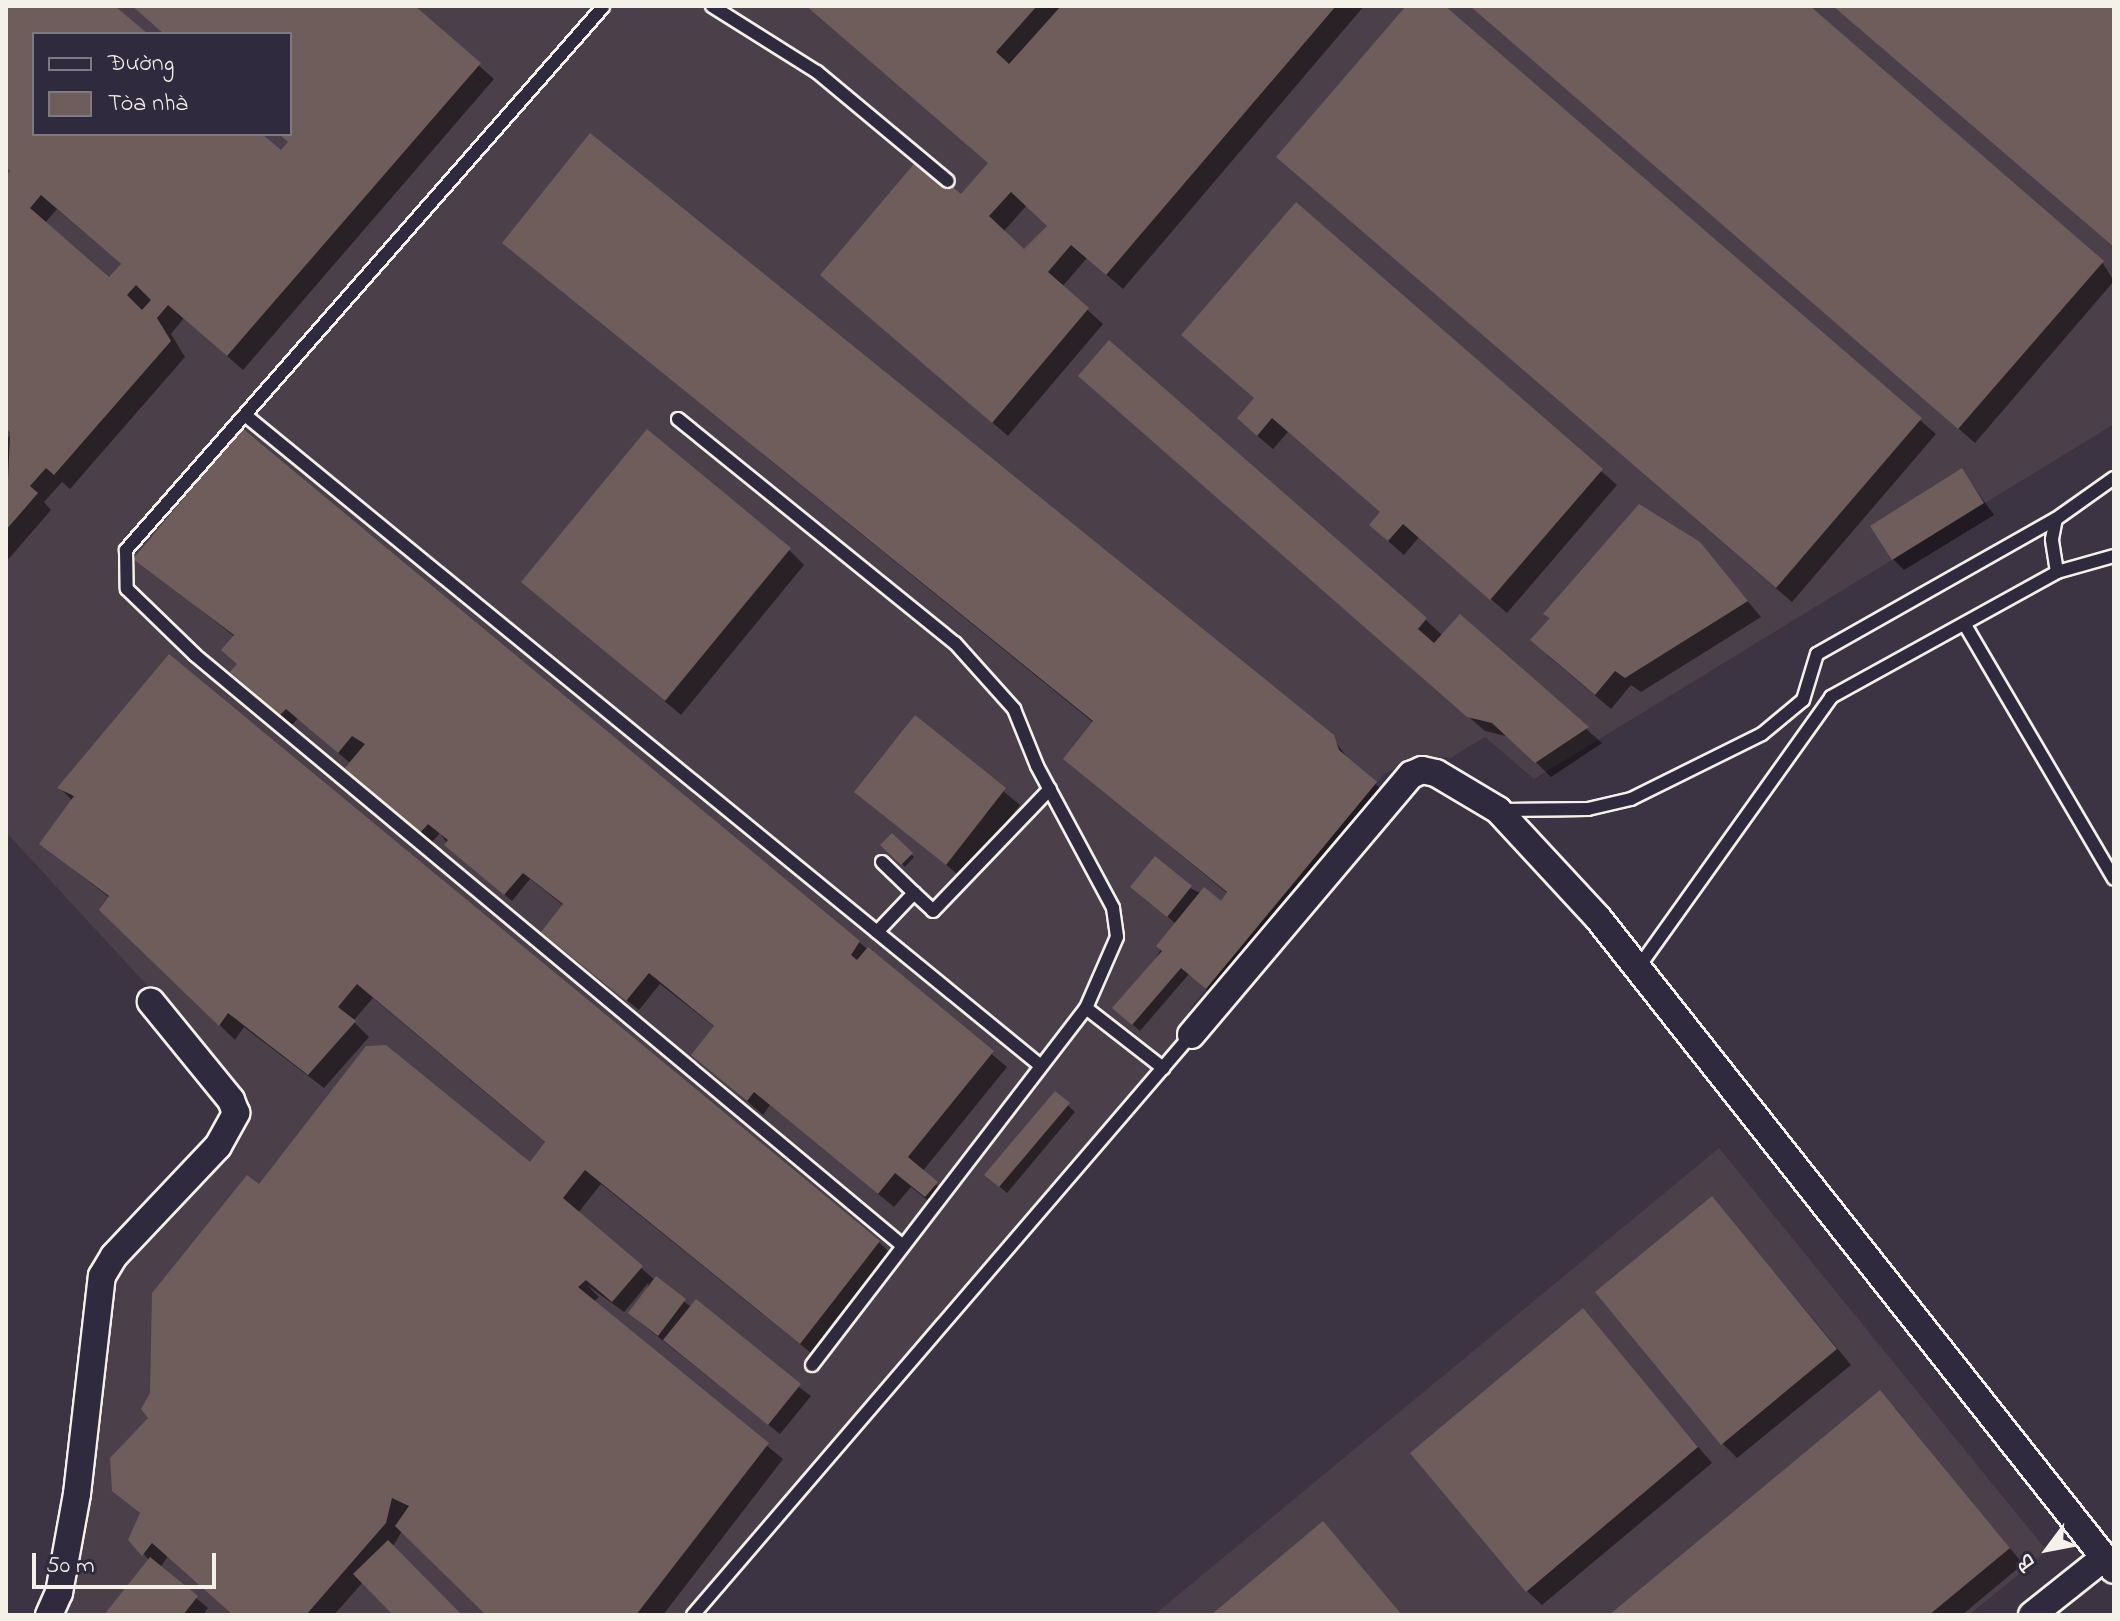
<!DOCTYPE html>
<meta charset="utf-8">
<style>
body{margin:0}
#map{position:relative;width:2120px;height:1621px;overflow:hidden;background:#3c3443;font-family:"Indie Flower",sans-serif}
div>[style]{position:absolute}
[style*='--x']{left:calc(var(--x)*1px);top:calc(var(--y)*1px);width:calc(var(--w)*1px);rotate:calc(var(--a)*1deg)}
.built>*{inset:0;background:#4b404a}
.shadow>*{inset:0;background:#0007}
.building>*{inset:0;background:#6e5d5b}
.roads{filter:drop-shadow(2px 0 #f4f1e8) drop-shadow(-2px 0 #f4f1e8) drop-shadow(0 2px #f4f1e8) drop-shadow(0 -2px #f4f1e8)}
.service>*{height:12px;margin:-6px;padding:0 6px;transform-origin:6px;border-radius:6px;background:#2f2a3d}
.minor>*{height:26px;margin:-13px;padding:0 13px;transform-origin:13px;border-radius:13px;background:#2f2a3d}
span{translate:-50% -50%;white-space:nowrap;text-align:center;line-height:1.15;-webkit-text-stroke:8px #2f2a3d;paint-order:stroke}
.frame{position:absolute;inset:0;border:8px solid #f4f1e8;pointer-events:none}
.legend{position:absolute;left:32px;top:32px;width:260px;height:104px;box-sizing:border-box;background:#2f2a3d;border:2px solid #7e7a81;margin:0;padding:10px 14px;list-style:none;font-size:24px;color:#f4f1e8}
.legend li{display:flex;align-items:center;gap:16px;height:40px}
.legend b{width:40px;border:2px solid #7e7a81}
.north{position:absolute;left:2008px;top:1509px;width:80px;height:80px;-webkit-text-stroke:6px #2f2a3d;paint-order:stroke;rotate:238deg;font-size:22px;font-weight:700;line-height:32px;text-align:center;color:#f4f1e8}
.north::after{content:'';display:block;margin:auto;width:28px;height:36px;background:#f4f1e8;clip-path:polygon(50% 0,100% 100%,50% 72%,0 100%)}
.scale{position:absolute;left:32px;top:1553px;width:184px;height:36px;box-sizing:border-box;border:4px solid #f4f1e8;border-top:0;padding-left:10px;font-size:24px;line-height:28px;white-space:nowrap;color:#f4f1e8;-webkit-text-stroke:6px #2f2a3d;paint-order:stroke}
</style>
<div id="map">
<div class="built">
<i style="clip-path:polygon(evenodd,6px 6px,2114px 6px,2114px 424px,1534px 779px,1485px 737px,1450px 758px,1418px 756px,1384px 774px,1191px 1007px,1179px 1050px,693px 1615px,58px 1615px,110px 1277px,245px 1113px,155px 994px,6px 832px,6px 6px,34px 34px,290px 34px,290px 134px,34px 134px,34px 34px)"></i>
<i style="clip-path:polygon(1719px 1148px,2047px 1551px,1969px 1615px,1154px 1615px)"></i>
</div>
<div class="shadow">
<i style="clip-path:polygon(evenodd,6px 6px,112px 6px,145px 34px,34px 34px,34px 134px,259px 134px,281px 153px,290px 143px,280px 134px,290px 134px,290px 34px,165px 34px,132px 6px,412px 6px,494px 79px,243px 370px,184px 318px,171px 334px,185px 357px,70px 489px,62px 482px,44px 502px,51px 510px,6px 562px,6px 440px,12px 433px,6px 427px,6px 179px,12px 172px,6px 166px,6px 6px,57px 209px,122px 265px,109px 280px,45px 223px,57px 209px)"></i>
<i style="clip-path:polygon(evenodd,806px 6px,1364px 6px,1123px 289px,1087px 258px,1062px 287px,1103px 324px,1008px 436px,837px 289px,961px 197px,990px 164px,806px 6px,1027px 205px,1049px 226px,1024px 252px,1003px 232px,1027px 205px)"></i>
<i style="clip-path:polygon(1408px 6px,1442px 6px,1936px 434px,1792px 602px,1294px 172px)"></i>
<i style="clip-path:polygon(1471px 6px,1807px 6px,2102px 262px,2114px 281px,1975px 443px)"></i>
<i style="clip-path:polygon(1297px 205px,1617px 485px,1507px 613px,1419px 537px,1404px 555px,1387px 540px,1382px 513px,1288px 432px,1273px 449px,1254px 433px)"></i>
<i style="clip-path:polygon(520px 257px,1332px 737px,1352px 764px,1391px 798px,1222px 1003px,1189px 974px,1140px 1031px,1122px 1015px,1176px 924px,1140px 893px,1190px 888px,1221px 903px,1228px 894px,1066px 759px,1094px 723px)"></i>
<i style="clip-path:polygon(1096px 391px,1426px 620px,1443px 636px,1460px 617px,1602px 743px,1551px 777px,1510px 737px,1485px 731px)"></i>
<i style="clip-path:polygon(1962px 470px,1994px 515px,1904px 570px,1893px 559px)"></i>
<i style="clip-path:polygon(1699px 544px,1761px 617px,1641px 692px,1631px 685px,1611px 709px,1547px 655px,1551px 619px)"></i>
<i style="clip-path:polygon(789px 550px,804px 565px,681px 715px,524px 582px)"></i>
<i style="clip-path:polygon(136px 559px,859px 942px,1007px 1067px,922px 1172px,951px 1198px,941px 1211px,911px 1187px,894px 1207px,770px 1105px,763px 1115px,694px 1055px,716px 1028px,660px 984px,639px 1010px,555px 943px,564px 906px,530px 879px,512px 901px,453px 852px,440px 833px,432px 842px,358px 780px,351px 764px,298px 718px,292px 725px,244px 683px,235px 637px)"></i>
<i style="clip-path:polygon(915px 718px,1020px 805px,962px 878px,857px 791px)"></i>
<i style="clip-path:polygon(60px 788px,879px 1242px,894px 1257px,816px 1357px,601px 1184px,578px 1213px,655px 1280px,811px 1396px,780px 1434px,637px 1320px,649px 1282px,624px 1312px,587px 1285px,599px 1297px,593px 1302px,783px 1459px,663px 1615px,489px 1615px,402px 1531px,392px 1548px,459px 1615px,396px 1615px,363px 1582px,334px 1615px,234px 1615px,168px 1556px,160px 1568px,208px 1608px,203px 1615px,107px 1615px,150px 1561px,130px 1539px,142px 1515px,113px 1490px,259px 1187px,530px 1165px,547px 1144px,373px 998px,353px 1021px,369px 1037px,324px 1088px,244px 1027px,235px 1040px,102px 910px,110px 898px,41px 844px,73px 801px)"></i>
<i style="clip-path:polygon(892px 836px,914px 857px,905px 867px,883px 845px)"></i>
<i style="clip-path:polygon(1056px 1094px,1075px 1112px,1007px 1193px,994px 1182px)"></i>
<i style="clip-path:polygon(1726px 1214px,1851px 1365px,1737px 1458px,1722px 1443px)"></i>
<i style="clip-path:polygon(1583px 1311px,1712px 1463px,1542px 1605px,1527px 1591px)"></i>
<i style="clip-path:polygon(1895px 1408px,2023px 1564px,1962px 1615px,1612px 1615px)"></i>
</div>
<div class="building">
<i style="clip-path:polygon(evenodd,6px 6px,115px 6px,148px 34px,34px 34px,34px 134px,262px 134px,281px 150px,288px 142px,279px 134px,290px 134px,290px 34px,164px 34px,132px 6px,415px 6px,481px 63px,227px 356px,168px 305px,157px 318px,171px 341px,54px 475px,46px 468px,30px 486px,38px 493px,6px 530px,10px 432px,6px 428px,6px 176px,10px 171px,6px 167px,6px 6px,41px 195px,121px 264px,109px 277px,30px 208px,41px 195px,6px 6px,136px 285px,151px 300px,142px 310px,127px 295px,136px 285px)"></i>
<i style="clip-path:polygon(evenodd,806px 6px,1037px 6px,996px 52px,1009px 64px,1061px 6px,1336px 6px,1106px 275px,1071px 245px,1048px 272px,1089px 308px,992px 423px,820px 275px,919px 158px,961px 194px,988px 163px,806px 6px,1011px 192px,1047px 226px,1024px 249px,989px 216px,1011px 192px)"></i>
<i style="clip-path:polygon(1406px 6px,1445px 6px,1922px 418px,1776px 588px,1276px 157px)"></i>
<i style="clip-path:polygon(1470px 6px,1810px 6px,2104px 261px,1958px 429px)"></i>
<i style="clip-path:polygon(1833px 6px,2114px 6px,2114px 247px)"></i>
<i style="clip-path:polygon(590px 133px,1334px 735px,1339px 750px,1377px 782px,1206px 989px,1181px 968px,1132px 1025px,1112px 1008px,1162px 951px,1156px 946px,1204px 887px,1221px 901px,1227px 892px,1063px 759px,1093px 721px,502px 243px)"></i>
<i style="clip-path:polygon(1296px 202px,1603px 469px,1490px 600px,1403px 524px,1388px 541px,1369px 525px,1380px 512px,1272px 418px,1257px 436px,1237px 418px,1254px 398px,1181px 335px)"></i>
<i style="clip-path:polygon(1109px 340px,1427px 618px,1418px 629px,1434px 643px,1460px 614px,1589px 727px,1535px 763px,1492px 723px,1467px 717px,1078px 376px)"></i>
<i style="clip-path:polygon(242px 428px,860px 941px,851px 955px,857px 960px,868px 947px,994px 1051px,908px 1157px,938px 1182px,925px 1197px,895px 1173px,878px 1194px,754px 1092px,747px 1101px,691px 1055px,714px 1026px,649px 973px,626px 1001px,541px 932px,563px 904px,523px 873px,504px 895px,444px 845px,448px 840px,428px 824px,420px 833px,344px 769px,365px 744px,352px 736px,338px 753px,286px 709px,280px 715px,230px 672px,237px 664px,221px 650px,234px 635px,133px 559px)"></i>
<i style="clip-path:polygon(647px 429px,791px 548px,665px 701px,521px 582px)"></i>
<i style="clip-path:polygon(1962px 468px,1984px 503px,1892px 560px,1870px 526px)"></i>
<i style="clip-path:polygon(1639px 504px,1700px 542px,1748px 601px,1625px 678px,1615px 671px,1595px 695px,1530px 640px,1550px 618px,1543px 614px)"></i>
<i style="clip-path:polygon(169px 654px,880px 1241px,800px 1344px,585px 1170px,563px 1198px,643px 1266px,612px 1302px,586px 1280px,578px 1287px,769px 1443px,636px 1615px,486px 1615px,395px 1526px,409px 1506px,392px 1498px,386px 1523px,306px 1615px,233px 1615px,152px 1543px,142px 1556px,128px 1540px,140px 1513px,112px 1491px,110px 1458px,148px 1418px,141px 1409px,150px 1393px,152px 1293px,247px 1175px,259px 1184px,366px 1046px,386px 1045px,530px 1162px,545px 1142px,357px 984px,338px 1007px,356px 1021px,308px 1075px,228px 1013px,219px 1026px,99px 910px,109px 896px,39px 844px,74px 796px,57px 788px)"></i>
<i style="clip-path:polygon(915px 715px,1006px 788px,946px 865px,854px 792px)"></i>
<i style="clip-path:polygon(892px 833px,913px 853px,901px 865px,880px 845px)"></i>
<i style="clip-path:polygon(1155px 856px,1192px 886px,1167px 917px,1130px 887px)"></i>
<i style="clip-path:polygon(1055px 1091px,1070px 1103px,999px 1187px,984px 1175px)"></i>
<i style="clip-path:polygon(1712px 1196px,1837px 1349px,1721px 1445px,1595px 1292px)"></i>
<i style="clip-path:polygon(656px 1276px,686px 1299px,658px 1336px,628px 1313px)"></i>
<i style="clip-path:polygon(696px 1299px,801px 1384px,768px 1425px,663px 1340px)"></i>
<i style="clip-path:polygon(1583px 1308px,1698px 1447px,1526px 1592px,1410px 1453px)"></i>
<i style="clip-path:polygon(1880px 1390px,2010px 1548px,1929px 1615px,1609px 1615px)"></i>
<i style="clip-path:polygon(1323px 1521px,1402px 1615px,1211px 1615px)"></i>
<i style="clip-path:polygon(388px 1540px,462px 1615px,393px 1615px,353px 1574px)"></i>
<i style="clip-path:polygon(150px 1557px,198px 1596px,183px 1615px,104px 1615px)"></i>
</div>
<div class="roads">
<div class="service">
<i style="--x:712;--y:6;--w:124;--a:32.2"></i>
<i style="--x:817;--y:72;--w:170;--a:39.8"></i>
<i style="--x:603;--y:7;--w:723;--a:131.3"></i>
<i style="--x:126;--y:550;--w:39;--a:89"></i>
<i style="--x:127;--y:589;--w:95;--a:44.1"></i>
<i style="--x:195;--y:655;--w:922;--a:39.85"></i>
<i style="--x:245;--y:415;--w:1028;--a:39.28"></i>
<i style="--x:678;--y:419;--w:356;--a:39"></i>
<i style="--x:955;--y:643;--w:89;--a:48.2"></i>
<i style="--x:1014;--y:709;--w:61;--a:68"></i>
<i style="--x:1037;--y:766;--w:161;--a:61.8"></i>
<i style="--x:1113;--y:908;--w:29;--a:82"></i>
<i style="--x:1117;--y:937;--w:77;--a:113.6"></i>
<i style="--x:1086;--y:1008;--w:450;--a:127.5"></i>
<i style="--x:2057;--y:572;--w:33;--a:-99"></i>
<i style="--x:2052;--y:539;--w:20;--a:-79"></i>
<i style="--x:2056;--y:519;--w:71;--a:-35.3"></i>
<i style="--x:1965;--y:625;--w:294;--a:59.6"></i>
<i style="--x:1503;--y:810;--w:85;--a:-0.7"></i>
<i style="--x:1588;--y:809;--w:44;--a:-13.1"></i>
<i style="--x:1631;--y:799;--w:146;--a:-26.4"></i>
<i style="--x:1762;--y:734;--w:53;--a:-39.7"></i>
<i style="--x:1803;--y:700;--w:48;--a:-73.1"></i>
<i style="--x:1817;--y:654;--w:274;--a:-29.5"></i>
<i style="--x:882;--y:862;--w:45;--a:44.1"></i>
<i style="--x:877;--y:932;--w:54;--a:-46.5"></i>
<i style="--x:914;--y:893;--w:26;--a:43"></i>
<i style="--x:933;--y:911;--w:169;--a:-46.2"></i>
<i style="--x:1638;--y:968;--w:333;--a:-54.5"></i>
<i style="--x:1831;--y:697;--w:258;--a:-28.9"></i>
<i style="--x:2057;--y:572;--w:59;--a:-15.7"></i>
<i style="--x:1086;--y:1008;--w:98;--a:37.9"></i>
<i style="--x:693;--y:1615;--w:764;--a:-49.35"></i>
</div>
<div class="minor">
<i style="--x:1191;--y:1035;--w:341;--a:-49.8"></i>
<i style="--x:1411;--y:775;--w:12;--a:-24"></i>
<i style="--x:1422;--y:770;--w:14;--a:12"></i>
<i style="--x:1436;--y:773;--w:72;--a:30.8"></i>
<i style="--x:1498;--y:810;--w:147;--a:47.2"></i>
<i style="--x:1598;--y:918;--w:831;--a:51.64"></i>
<i style="--x:49;--y:1615;--w:24;--a:-66"></i>
<i style="--x:59;--y:1593;--w:101;--a:-79.7"></i>
<i style="--x:77;--y:1494;--w:219;--a:-83.5"></i>
<i style="--x:102;--y:1276;--w:23;--a:-59"></i>
<i style="--x:114;--y:1256;--w:151;--a:-46.6"></i>
<i style="--x:218;--y:1146;--w:38;--a:-61"></i>
<i style="--x:236;--y:1113;--w:14;--a:-111"></i>
<i style="--x:231;--y:1100;--w:127;--a:-129.2"></i>
<i style="--x:2032;--y:1615;--w:93;--a:-38.5"></i>
</div>
</div>
<div class="frame"></div>
<ul class="legend">
<li><b style="height:10px;background:#2f2a3d"></b>Đường</li>
<li><b style="height:22px;background:#6e5d5b"></b>Tòa nhà</li>
</ul>
<div class="north">B</div>
<div class="scale">50 m</div>
</div>
